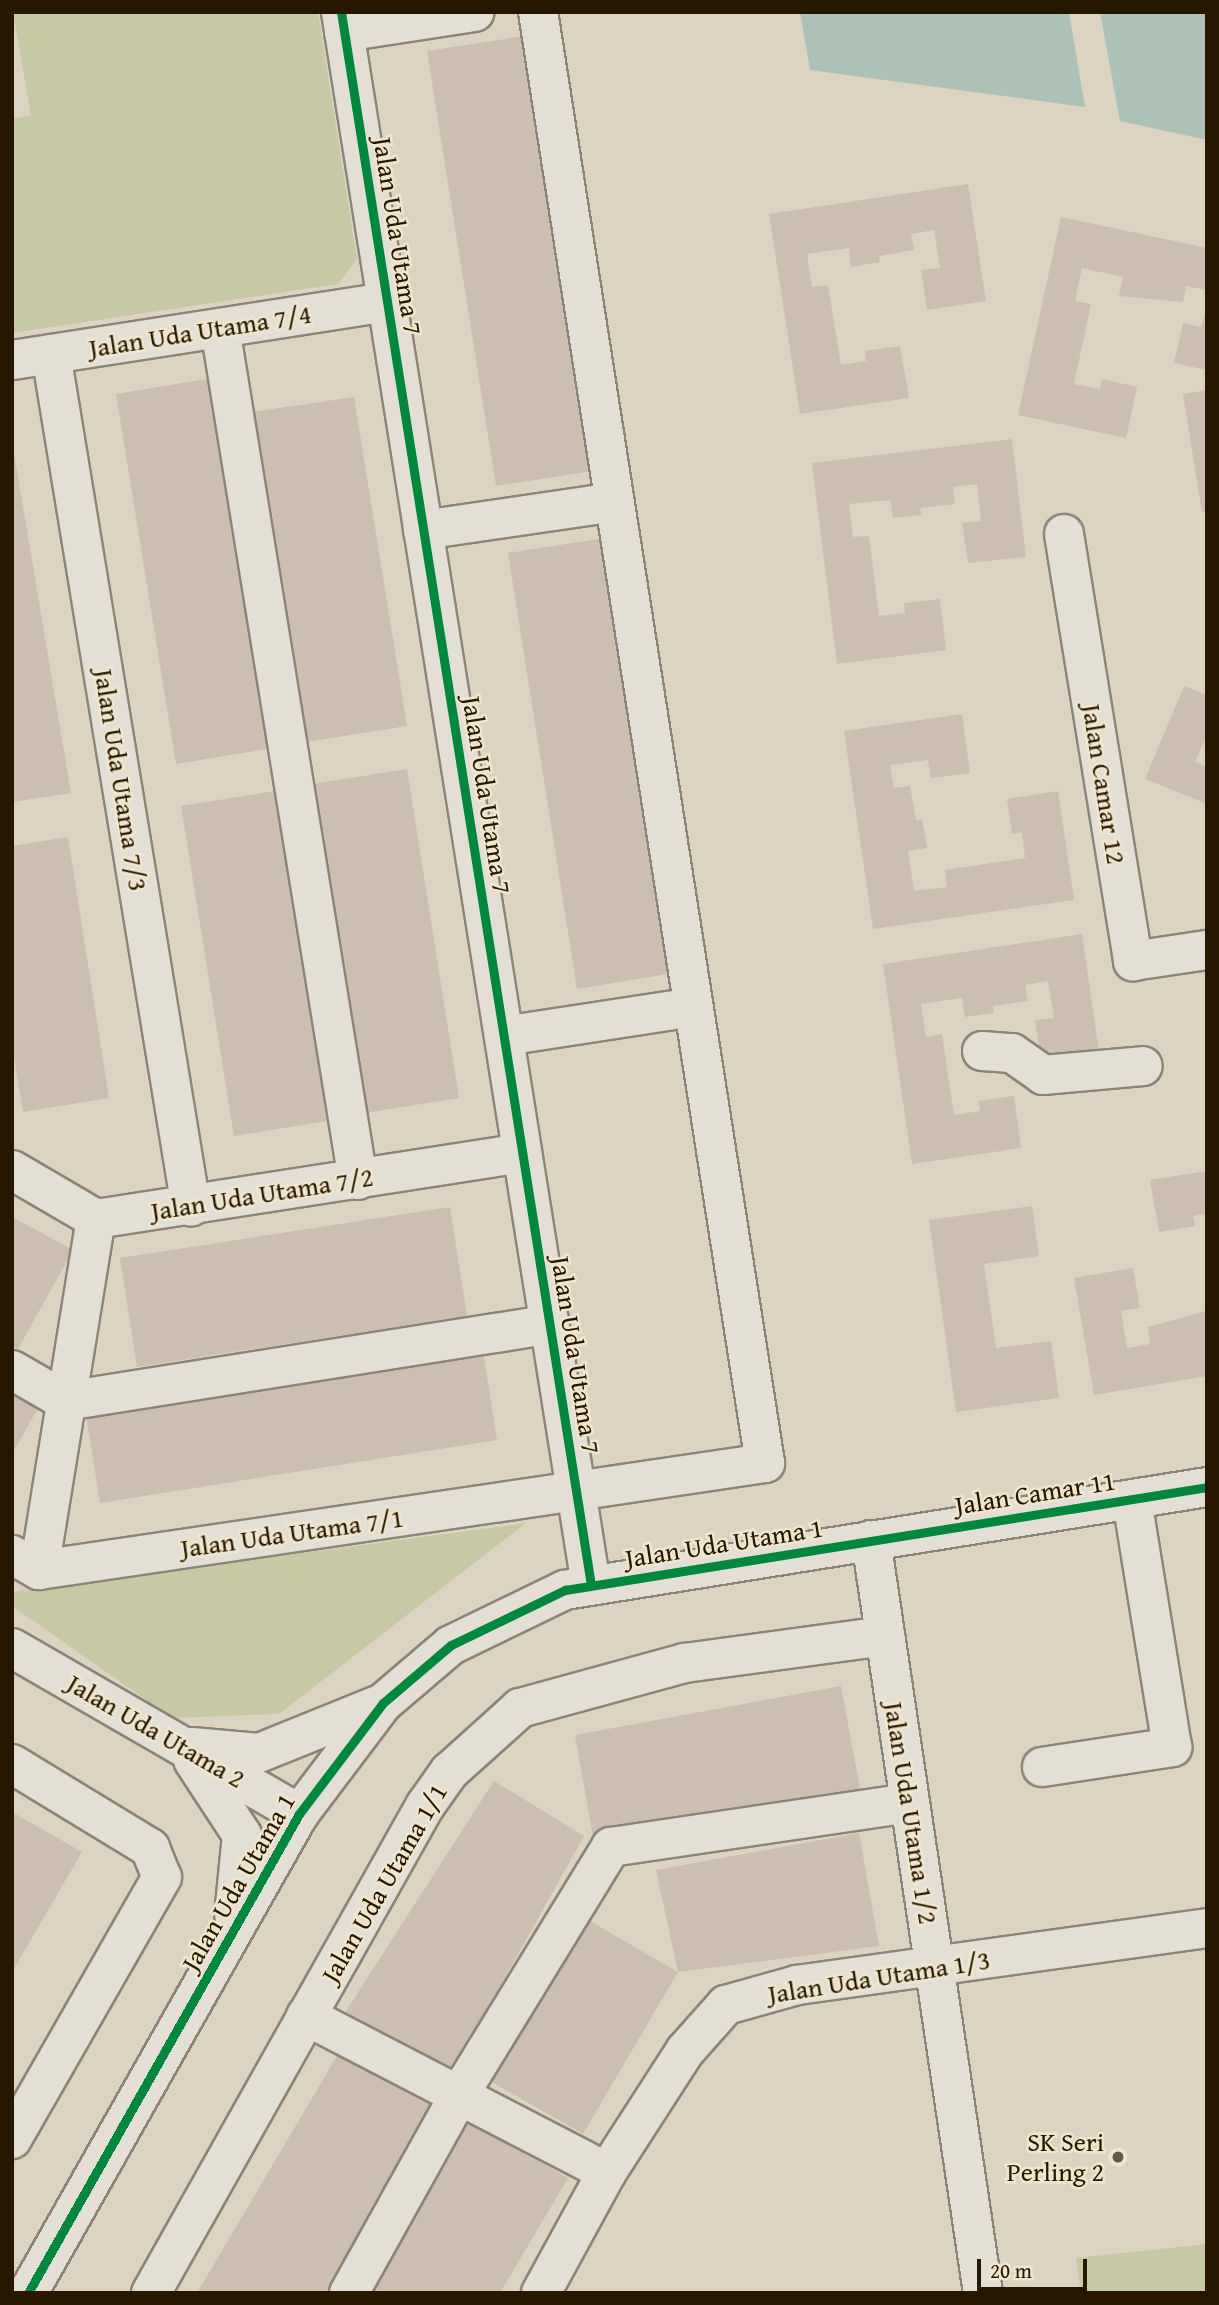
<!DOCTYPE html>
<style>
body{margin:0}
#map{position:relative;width:1219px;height:2305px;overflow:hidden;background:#dcd4c0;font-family:"Gentium Book Plus",serif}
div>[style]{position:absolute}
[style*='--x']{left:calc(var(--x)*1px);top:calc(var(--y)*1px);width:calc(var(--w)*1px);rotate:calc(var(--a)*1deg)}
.green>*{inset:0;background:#c7c8a4}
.water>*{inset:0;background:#acc2b6}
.building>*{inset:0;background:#cdbeb2}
.roads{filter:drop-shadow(2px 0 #8c8577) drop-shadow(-2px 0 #8c8577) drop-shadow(0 2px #8c8577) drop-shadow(0 -2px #8c8577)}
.minor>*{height:38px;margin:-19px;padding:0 19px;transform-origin:19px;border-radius:19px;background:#e4dfd5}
.cycleway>*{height:9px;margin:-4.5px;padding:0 4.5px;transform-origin:4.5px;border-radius:4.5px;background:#00873e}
.dots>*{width:19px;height:19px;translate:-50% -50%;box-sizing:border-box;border:4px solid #f0e6ce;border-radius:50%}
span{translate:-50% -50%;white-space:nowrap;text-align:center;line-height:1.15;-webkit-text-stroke:5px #f0e6ce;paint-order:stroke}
.street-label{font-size:26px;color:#271701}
.poi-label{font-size:26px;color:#271701}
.right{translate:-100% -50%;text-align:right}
.frame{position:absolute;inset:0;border:14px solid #271701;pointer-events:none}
.scale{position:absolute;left:977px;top:2259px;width:110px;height:32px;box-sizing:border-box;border:4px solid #271701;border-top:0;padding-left:9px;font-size:21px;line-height:24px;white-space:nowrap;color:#271701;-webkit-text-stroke:5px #f0e6ce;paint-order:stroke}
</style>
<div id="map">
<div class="green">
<i style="clip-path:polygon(13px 12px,318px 12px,357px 259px,338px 284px,12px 333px,12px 119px,31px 115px)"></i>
<i style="clip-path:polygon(526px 1523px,279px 1714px,172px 1718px,12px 1606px,12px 1592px)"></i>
<i style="clip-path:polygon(1207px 2244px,1207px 2293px,1081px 2293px,1076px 2258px)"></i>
</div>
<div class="water">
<i style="clip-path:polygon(800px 12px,1069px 12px,1085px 107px,810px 70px)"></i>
<i style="clip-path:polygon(1100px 12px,1207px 12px,1207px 140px,1120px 121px)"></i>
</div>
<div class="building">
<i style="clip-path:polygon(524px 36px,592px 471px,496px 486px,427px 51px)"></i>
<i style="clip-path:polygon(968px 184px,986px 301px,927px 310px,921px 270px,940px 268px,934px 230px,911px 234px,914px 250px,879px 256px,880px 262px,851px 267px,849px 248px,807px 254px,812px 287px,828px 285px,841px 365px,866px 361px,865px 351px,900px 346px,909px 398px,800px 414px,769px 214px)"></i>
<i style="clip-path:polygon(1061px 217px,1207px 248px,1207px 290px,1186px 286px,1183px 302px,1119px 296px,1123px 277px,1082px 268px,1075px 301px,1091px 304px,1074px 384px,1100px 389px,1102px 379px,1137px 387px,1126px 438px,1018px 415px)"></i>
<i style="clip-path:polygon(1207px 309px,1207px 370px,1174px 363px,1183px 323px,1201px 327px)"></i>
<i style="clip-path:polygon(212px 378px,272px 748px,176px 764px,116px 394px)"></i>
<i style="clip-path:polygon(1207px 390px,1207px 511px,1202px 512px,1183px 394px)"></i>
<i style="clip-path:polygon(354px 397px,407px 726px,306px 742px,253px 412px)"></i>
<i style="clip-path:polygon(1012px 439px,1026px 557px,968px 563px,962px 523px,981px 521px,977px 484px,953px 487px,955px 504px,920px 508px,922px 515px,893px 518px,890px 500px,849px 504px,853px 537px,869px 536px,879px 616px,905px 613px,904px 603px,940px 599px,946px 650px,837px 664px,812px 463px)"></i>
<i style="clip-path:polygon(12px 441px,71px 793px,12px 802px)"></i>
<i style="clip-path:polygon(605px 538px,674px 973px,577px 989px,508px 553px)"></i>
<i style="clip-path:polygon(1184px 686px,1207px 695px,1207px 735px,1195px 762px,1207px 767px,1207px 804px,1145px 779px)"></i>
<i style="clip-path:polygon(962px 714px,970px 773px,931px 778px,928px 760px,890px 765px,894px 788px,910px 786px,916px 820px,922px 819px,927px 848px,908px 851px,914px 891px,947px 887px,945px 870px,1025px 858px,1022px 832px,1012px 834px,1007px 799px,1058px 791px,1074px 900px,873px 929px,844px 731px)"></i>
<i style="clip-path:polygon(407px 769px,459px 1098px,359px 1114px,306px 785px)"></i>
<i style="clip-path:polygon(281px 790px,334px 1120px,234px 1136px,181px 806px)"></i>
<i style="clip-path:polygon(68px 837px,109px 1098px,23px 1112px,12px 1045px,12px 846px)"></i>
<i style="clip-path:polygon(1082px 934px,1099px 1052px,1041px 1061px,1035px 1020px,1054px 1018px,1048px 981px,1025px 985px,1028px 1001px,993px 1006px,994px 1013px,965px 1017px,962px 998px,921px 1004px,926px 1037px,942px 1034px,954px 1115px,980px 1111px,978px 1101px,1014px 1096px,1021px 1148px,912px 1164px,883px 964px)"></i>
<i style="clip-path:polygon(1207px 1171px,1207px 1214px,1193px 1216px,1195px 1226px,1159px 1232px,1150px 1180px)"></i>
<i style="clip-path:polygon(1032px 1206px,1039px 1256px,984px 1264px,996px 1348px,1051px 1341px,1059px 1398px,956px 1412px,929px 1220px)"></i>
<i style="clip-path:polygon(450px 1207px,467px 1316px,137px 1367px,120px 1258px)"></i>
<i style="clip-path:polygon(12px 1217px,73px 1250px,18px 1349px,12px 1346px)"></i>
<i style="clip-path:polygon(1133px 1268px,1140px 1308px,1121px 1311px,1127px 1348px,1150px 1344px,1148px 1327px,1207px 1311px,1207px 1376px,1094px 1395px,1074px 1278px)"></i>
<i style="clip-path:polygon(483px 1351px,497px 1440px,100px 1503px,86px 1415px)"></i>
<i style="clip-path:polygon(12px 1386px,41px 1403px,12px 1454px)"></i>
<i style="clip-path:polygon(841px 1686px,862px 1799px,595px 1848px,575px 1735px)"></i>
<i style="clip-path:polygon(494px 1781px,584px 1836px,452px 2072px,344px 2014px)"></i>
<i style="clip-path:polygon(12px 1812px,82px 1852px,12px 1972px)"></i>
<i style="clip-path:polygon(859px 1833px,879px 1946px,678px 1972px,583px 2134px,488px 2080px,583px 1917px,678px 1972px,656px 1870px)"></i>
<i style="clip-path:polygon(341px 2049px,444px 2109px,335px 2293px,197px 2293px)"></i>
<i style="clip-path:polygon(464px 2118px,568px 2178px,500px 2293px,361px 2293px)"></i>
</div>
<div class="roads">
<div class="minor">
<i style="--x:341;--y:12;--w:1593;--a:80.97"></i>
<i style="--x:344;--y:32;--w:132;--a:-8.7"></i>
<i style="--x:220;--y:328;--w:863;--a:80.8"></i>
<i style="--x:51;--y:354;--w:864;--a:80.68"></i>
<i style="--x:12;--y:360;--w:379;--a:-8.8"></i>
<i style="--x:423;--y:530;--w:193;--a:-8.3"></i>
<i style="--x:1064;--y:534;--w:433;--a:80.8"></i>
<i style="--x:1133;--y:961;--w:75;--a:-8.5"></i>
<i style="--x:504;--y:1036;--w:191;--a:-8.7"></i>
<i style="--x:982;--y:1051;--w:30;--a:4"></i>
<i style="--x:1012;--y:1053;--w:38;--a:35"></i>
<i style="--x:1043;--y:1075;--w:100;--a:-5.1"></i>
<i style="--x:12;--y:1170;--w:97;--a:30.3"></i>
<i style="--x:96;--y:1219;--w:431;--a:-8.8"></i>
<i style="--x:12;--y:1370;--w:62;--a:29.9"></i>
<i style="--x:66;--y:1401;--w:490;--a:-9"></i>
<i style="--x:871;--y:1540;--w:761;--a:81.54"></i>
<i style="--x:12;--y:1555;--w:31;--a:29"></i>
<i style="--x:39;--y:1570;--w:734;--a:-8.38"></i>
<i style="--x:765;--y:1463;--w:1469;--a:-98.89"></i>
<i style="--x:39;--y:1570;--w:356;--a:-80.8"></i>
<i style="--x:12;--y:1648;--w:332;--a:30"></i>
<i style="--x:192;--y:1747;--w:67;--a:5.1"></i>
<i style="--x:259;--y:1753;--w:128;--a:-22"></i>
<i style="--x:193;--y:1760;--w:90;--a:56.8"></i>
<i style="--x:242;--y:1835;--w:80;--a:95.7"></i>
<i style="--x:12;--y:1764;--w:162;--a:31.3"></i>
<i style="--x:150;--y:1848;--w:31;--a:68"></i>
<i style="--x:162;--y:1877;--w:302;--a:119.8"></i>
<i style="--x:1042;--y:1767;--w:132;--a:-8.7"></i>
<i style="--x:1172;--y:1747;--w:251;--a:-99.2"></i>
<i style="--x:306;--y:2016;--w:339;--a:27.4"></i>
<i style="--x:28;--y:2293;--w:550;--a:-60.5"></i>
<i style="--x:299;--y:1814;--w:139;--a:-52.9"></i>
<i style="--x:383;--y:1703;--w:89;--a:-40.5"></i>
<i style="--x:451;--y:1645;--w:127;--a:-25.8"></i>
<i style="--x:565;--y:1590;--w:650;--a:-9.11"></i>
<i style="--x:151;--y:2293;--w:559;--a:-60.64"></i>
<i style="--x:425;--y:1806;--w:42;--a:-54.8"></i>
<i style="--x:449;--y:1772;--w:96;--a:-42"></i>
<i style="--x:520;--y:1708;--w:171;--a:-15.3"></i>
<i style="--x:685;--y:1663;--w:202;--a:-7.7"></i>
<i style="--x:349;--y:2293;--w:227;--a:-60.9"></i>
<i style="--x:459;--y:2095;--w:291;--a:-58.5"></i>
<i style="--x:611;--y:1847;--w:302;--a:-8.4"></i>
<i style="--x:541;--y:2293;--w:138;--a:-61.4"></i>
<i style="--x:607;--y:2172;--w:144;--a:-57.2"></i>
<i style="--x:685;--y:2051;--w:62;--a:-48.3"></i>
<i style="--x:726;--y:2005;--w:74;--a:-15.7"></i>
<i style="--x:797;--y:1985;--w:414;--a:-7.9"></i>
</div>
</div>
<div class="cycleway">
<i style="--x:341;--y:12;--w:1593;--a:80.97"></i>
<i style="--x:28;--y:2293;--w:550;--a:-60.5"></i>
<i style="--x:299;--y:1814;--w:139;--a:-52.9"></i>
<i style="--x:383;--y:1703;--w:89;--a:-40.5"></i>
<i style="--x:451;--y:1645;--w:127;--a:-25.8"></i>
<i style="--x:565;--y:1590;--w:650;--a:-9.11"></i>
</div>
<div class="dots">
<i style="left:1118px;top:2157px;background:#665944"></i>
</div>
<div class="street-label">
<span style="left:398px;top:236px;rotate:81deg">Jalan Uda Utama 7</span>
<span style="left:200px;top:331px;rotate:-9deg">Jalan Uda Utama 7/4</span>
<span style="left:121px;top:780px;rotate:81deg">Jalan Uda Utama 7/3</span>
<span style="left:1104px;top:784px;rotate:81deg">Jalan Camar 12</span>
<span style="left:487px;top:795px;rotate:81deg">Jalan Uda Utama 7</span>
<span style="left:262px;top:1194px;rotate:-9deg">Jalan Uda Utama 7/2</span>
<span style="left:576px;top:1355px;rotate:81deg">Jalan Uda Utama 7</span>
<span style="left:1035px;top:1493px;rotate:-9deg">Jalan Camar 11</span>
<span style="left:292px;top:1533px;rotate:-8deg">Jalan Uda Utama 7/1</span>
<span style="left:724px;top:1543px;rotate:-9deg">Jalan Uda Utama 1</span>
<span style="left:156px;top:1731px;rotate:30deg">Jalan Uda Utama 2</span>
<span style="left:911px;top:1813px;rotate:81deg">Jalan Uda Utama 1/2</span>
<span style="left:238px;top:1882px;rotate:-60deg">Jalan Uda Utama 1</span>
<span style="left:384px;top:1883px;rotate:-60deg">Jalan Uda Utama 1/1</span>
<span style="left:879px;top:1977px;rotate:-9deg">Jalan Uda Utama 1/3</span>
</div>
<div class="poi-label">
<span class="right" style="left:1104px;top:2157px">SK Seri<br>Perling 2</span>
</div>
<div class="frame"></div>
<div class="scale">20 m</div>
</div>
